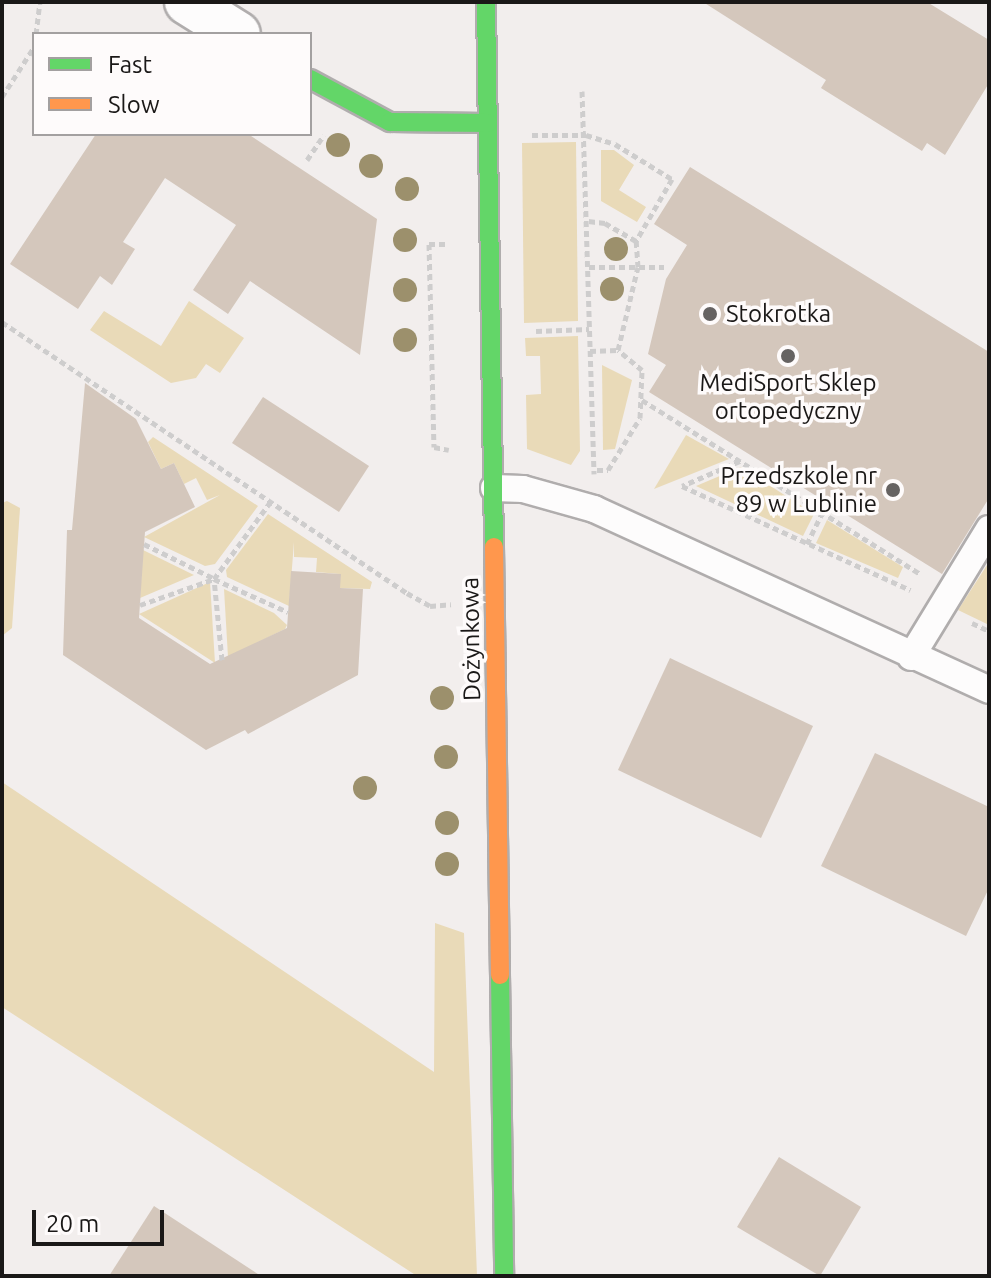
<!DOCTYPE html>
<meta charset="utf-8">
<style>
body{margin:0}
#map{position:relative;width:991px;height:1278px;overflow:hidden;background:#f2eeed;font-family:Ubuntu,sans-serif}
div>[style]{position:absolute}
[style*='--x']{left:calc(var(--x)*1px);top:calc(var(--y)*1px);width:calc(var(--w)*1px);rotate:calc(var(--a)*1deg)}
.green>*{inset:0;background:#e9dab8}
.building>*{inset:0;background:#d4c7bc}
.path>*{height:5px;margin-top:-2.5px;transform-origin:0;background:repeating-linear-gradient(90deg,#cecdcd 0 6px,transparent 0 10px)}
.roads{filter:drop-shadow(2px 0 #b0adad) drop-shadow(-2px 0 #b0adad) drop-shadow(0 2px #b0adad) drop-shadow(0 -2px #b0adad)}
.lane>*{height:26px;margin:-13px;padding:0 13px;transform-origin:13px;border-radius:13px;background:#fdfcfc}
.street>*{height:44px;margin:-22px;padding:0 22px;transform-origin:22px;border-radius:22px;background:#fdfcfc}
.fast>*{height:18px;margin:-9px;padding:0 9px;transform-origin:9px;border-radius:9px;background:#63d668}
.slow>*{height:18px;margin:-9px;padding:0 9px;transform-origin:9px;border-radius:9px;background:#ff974d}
.trees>*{width:24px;height:24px;margin:-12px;border-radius:50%;background:#9c906c}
.dots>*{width:22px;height:22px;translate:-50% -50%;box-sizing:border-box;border:4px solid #fefbfb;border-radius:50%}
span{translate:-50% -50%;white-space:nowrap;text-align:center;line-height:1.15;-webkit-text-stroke:7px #fefbfb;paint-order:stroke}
.poi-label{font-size:24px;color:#1a1817}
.left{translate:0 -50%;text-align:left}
.right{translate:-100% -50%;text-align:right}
.street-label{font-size:24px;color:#1a1817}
.frame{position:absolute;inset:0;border:4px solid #1a1817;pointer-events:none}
.legend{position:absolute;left:32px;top:32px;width:280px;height:104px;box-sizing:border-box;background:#fefbfb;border:2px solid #a3a0a0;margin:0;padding:10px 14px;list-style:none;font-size:24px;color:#1a1817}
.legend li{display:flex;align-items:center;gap:16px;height:40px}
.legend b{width:40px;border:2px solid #a3a0a0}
.scale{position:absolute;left:32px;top:1210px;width:132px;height:36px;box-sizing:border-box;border:4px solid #1a1817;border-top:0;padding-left:10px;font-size:24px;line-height:28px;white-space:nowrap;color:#1a1817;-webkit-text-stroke:6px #fefbfb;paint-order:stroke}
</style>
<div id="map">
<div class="green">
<i style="clip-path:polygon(576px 142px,578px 321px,524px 323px,522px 143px)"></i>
<i style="clip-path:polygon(601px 150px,614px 150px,634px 165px,619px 190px,646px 207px,637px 222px,601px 201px)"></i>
<i style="clip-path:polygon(189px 301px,244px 338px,220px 373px,206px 364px,196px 378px,171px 383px,90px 330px,104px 311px,161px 346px)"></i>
<i style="clip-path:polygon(578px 336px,580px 451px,571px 465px,527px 449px,526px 395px,541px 394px,540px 356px,526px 356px,525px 338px)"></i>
<i style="clip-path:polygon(602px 365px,632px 380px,615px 449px,603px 450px)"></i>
<i style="clip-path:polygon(686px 435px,729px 459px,654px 489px)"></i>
<i style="clip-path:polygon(153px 437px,258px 506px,215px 564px,205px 566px,144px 537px,220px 495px,207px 500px,196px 478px,184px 484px,174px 463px,161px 469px,148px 442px)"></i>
<i style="clip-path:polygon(741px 467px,814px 514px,803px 536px,696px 486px)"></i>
<i style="clip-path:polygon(7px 501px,20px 508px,12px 628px,2px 636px,2px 503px)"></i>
<i style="clip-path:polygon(268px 514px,372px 582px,370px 589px,340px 588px,340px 574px,316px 572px,317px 558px,294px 557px,294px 542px,289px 606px,227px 577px,226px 570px)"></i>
<i style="clip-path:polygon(827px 520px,903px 567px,898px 578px,816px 543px)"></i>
<i style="clip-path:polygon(143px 550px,194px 575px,140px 598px)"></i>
<i style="clip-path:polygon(989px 562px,989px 625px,958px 610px)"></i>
<i style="clip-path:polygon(210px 582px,215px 663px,139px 614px)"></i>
<i style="clip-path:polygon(224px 589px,274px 613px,287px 625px,285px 629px,228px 657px)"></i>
<i style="clip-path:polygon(2px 782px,434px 1072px,435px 923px,464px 933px,477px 1276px,417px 1276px,2px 1007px)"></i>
</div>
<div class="building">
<i style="clip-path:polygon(703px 2px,927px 2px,989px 40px,989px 83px,945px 155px,927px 143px,922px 151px,821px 88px,826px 80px)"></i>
<i style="clip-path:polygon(96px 134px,248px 134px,377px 219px,360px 355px,250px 281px,228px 314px,193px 290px,236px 225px,165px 178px,123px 242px,135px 249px,112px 285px,100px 276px,78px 309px,10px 264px)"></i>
<i style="clip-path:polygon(690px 167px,989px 352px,989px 498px,942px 574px,649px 392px,666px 365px,648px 354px,666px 279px,687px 245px,654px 224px)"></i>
<i style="clip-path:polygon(85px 383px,136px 419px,161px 469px,174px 463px,195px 507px,145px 532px,139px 618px,210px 664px,287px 628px,291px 571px,341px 574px,340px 588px,363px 589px,358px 675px,248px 734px,245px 730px,206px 750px,63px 655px,67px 530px,72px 530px)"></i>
<i style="clip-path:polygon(263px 397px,369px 466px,339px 512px,232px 443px)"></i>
<i style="clip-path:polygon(670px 658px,813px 726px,761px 838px,618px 770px)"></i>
<i style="clip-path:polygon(875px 753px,989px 807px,989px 888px,966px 936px,821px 866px)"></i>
<i style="clip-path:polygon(779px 1157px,861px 1207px,820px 1276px,737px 1227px)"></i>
<i style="clip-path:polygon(154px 1206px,261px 1276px,109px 1276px)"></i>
</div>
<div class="path">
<i style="--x:36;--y:34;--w:32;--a:-83"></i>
<i style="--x:582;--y:91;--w:383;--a:88.2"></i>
<i style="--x:2;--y:97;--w:59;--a:-57.4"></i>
<i style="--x:532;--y:135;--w:54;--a:0"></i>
<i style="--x:586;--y:135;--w:30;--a:17"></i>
<i style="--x:615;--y:144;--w:67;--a:31.6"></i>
<i style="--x:672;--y:179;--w:72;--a:120.1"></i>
<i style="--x:636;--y:241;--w:36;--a:-150"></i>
<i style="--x:605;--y:223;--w:17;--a:-173"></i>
<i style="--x:307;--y:160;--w:30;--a:-56"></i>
<i style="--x:445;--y:244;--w:16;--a:180"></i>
<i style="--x:429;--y:244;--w:203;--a:88.6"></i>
<i style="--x:434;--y:447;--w:15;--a:11"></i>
<i style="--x:589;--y:267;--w:75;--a:0"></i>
<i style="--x:2;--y:322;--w:487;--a:33.8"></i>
<i style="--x:407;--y:593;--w:26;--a:29"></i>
<i style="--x:430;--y:606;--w:21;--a:-5"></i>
<i style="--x:536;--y:331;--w:53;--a:-2.2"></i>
<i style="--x:590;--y:351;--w:28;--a:-2"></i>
<i style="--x:618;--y:350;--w:85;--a:-76.5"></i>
<i style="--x:638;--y:267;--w:26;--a:-94"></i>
<i style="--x:642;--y:400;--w:328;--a:32"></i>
<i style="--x:740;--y:461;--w:63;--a:156.7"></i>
<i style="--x:682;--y:486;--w:251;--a:24.5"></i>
<i style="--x:597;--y:470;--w:11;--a:0"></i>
<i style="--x:608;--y:470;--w:61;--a:-58.4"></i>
<i style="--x:640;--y:418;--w:48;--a:-87.6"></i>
<i style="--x:642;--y:370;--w:31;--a:-140"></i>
<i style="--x:144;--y:544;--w:77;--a:26.2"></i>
<i style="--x:807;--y:544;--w:37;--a:-64"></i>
<i style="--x:140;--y:605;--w:78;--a:-19.4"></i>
<i style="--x:214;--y:579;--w:97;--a:-53.8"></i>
<i style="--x:972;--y:623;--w:19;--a:25"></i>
<i style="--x:222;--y:660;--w:81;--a:-95.6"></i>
<i style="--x:214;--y:579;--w:81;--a:24"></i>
</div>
<div class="roads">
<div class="lane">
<i style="--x:494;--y:488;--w:29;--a:2"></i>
<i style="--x:523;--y:489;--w:74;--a:15.7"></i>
<i style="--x:594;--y:509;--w:434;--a:24.6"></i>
<i style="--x:911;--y:657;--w:150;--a:-58.6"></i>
</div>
<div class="street">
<i style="--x:187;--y:2;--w:60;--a:32.1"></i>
</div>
<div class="fast">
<i style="--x:486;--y:2;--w:545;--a:89.16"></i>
<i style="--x:310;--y:79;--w:91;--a:28.3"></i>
<i style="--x:390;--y:122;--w:98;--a:0.6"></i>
<i style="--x:500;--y:975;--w:301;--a:89.2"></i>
</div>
<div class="slow">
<i style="--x:494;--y:547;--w:428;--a:89.2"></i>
</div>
</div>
<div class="trees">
<i style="left:338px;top:145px"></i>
<i style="left:371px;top:166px"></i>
<i style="left:407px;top:189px"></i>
<i style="left:405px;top:240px"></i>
<i style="left:616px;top:249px"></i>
<i style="left:612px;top:289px"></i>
<i style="left:405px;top:290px"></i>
<i style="left:405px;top:340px"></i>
<i style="left:442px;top:698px"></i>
<i style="left:446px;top:757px"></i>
<i style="left:365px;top:788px"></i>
<i style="left:447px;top:823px"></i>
<i style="left:447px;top:864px"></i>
</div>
<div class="dots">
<i style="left:710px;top:314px;background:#666362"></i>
<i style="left:788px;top:356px;background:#666362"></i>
<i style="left:893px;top:490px;background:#666362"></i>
</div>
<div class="poi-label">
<span class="left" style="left:726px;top:314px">Stokrotka</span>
<span style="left:788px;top:397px">MediSport Sklep<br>ortopedyczny</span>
<span class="right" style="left:877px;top:490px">Przedszkole nr<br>89 w Lublinie</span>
</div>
<div class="street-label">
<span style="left:471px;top:639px;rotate:-91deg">Dożynkowa</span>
</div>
<div class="frame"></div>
<ul class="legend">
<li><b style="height:10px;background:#63d668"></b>Fast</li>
<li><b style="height:10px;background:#ff974d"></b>Slow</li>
</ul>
<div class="scale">20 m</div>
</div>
